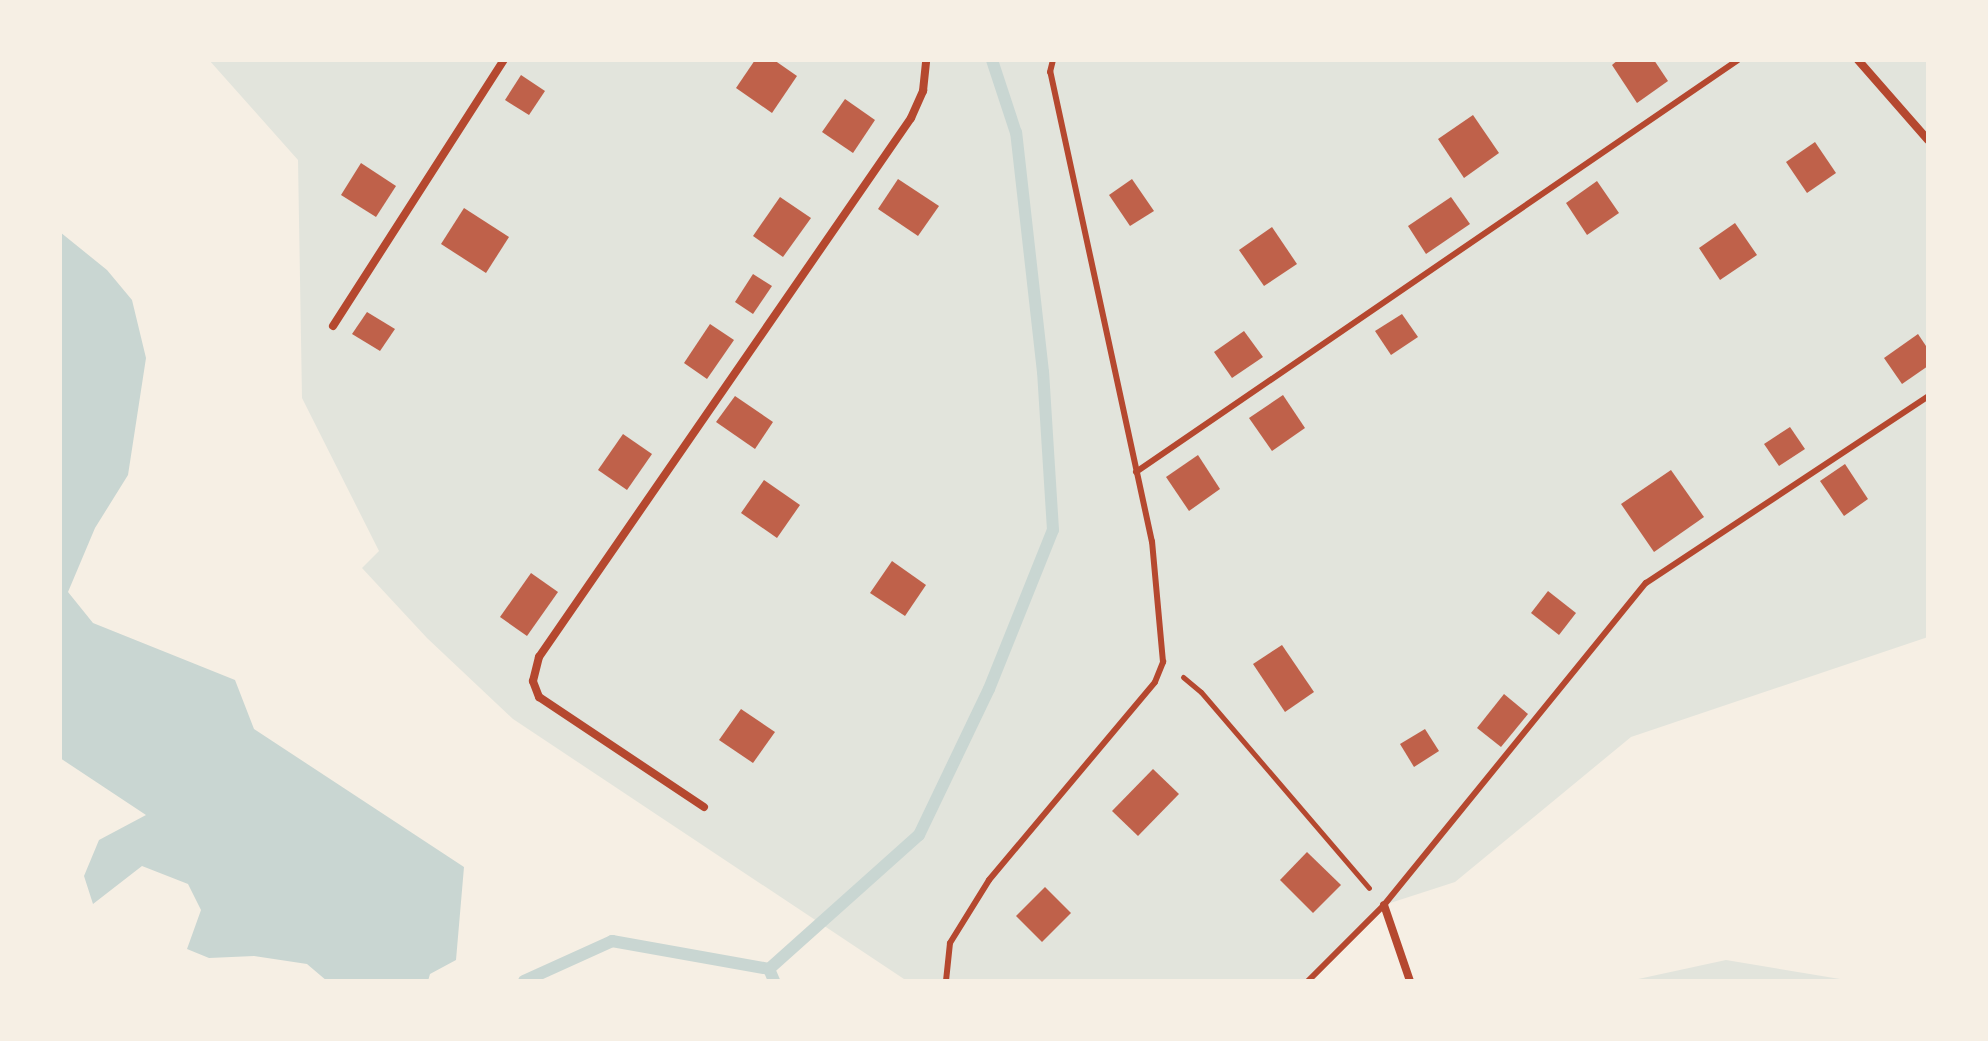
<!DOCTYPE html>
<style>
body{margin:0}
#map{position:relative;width:1988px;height:1041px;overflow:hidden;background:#f6efe4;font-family:"Fira Sans",sans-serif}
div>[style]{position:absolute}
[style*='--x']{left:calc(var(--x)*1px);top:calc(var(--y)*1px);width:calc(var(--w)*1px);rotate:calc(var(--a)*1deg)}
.green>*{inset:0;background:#e2e4dc}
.water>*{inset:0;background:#c9d6d2}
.stream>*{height:12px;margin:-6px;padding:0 6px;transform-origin:6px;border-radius:6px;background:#c9d6d2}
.building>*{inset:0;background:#bf614a}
.path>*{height:5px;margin:-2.5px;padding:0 2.5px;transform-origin:2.5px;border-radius:2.5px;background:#b5482f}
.service>*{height:6px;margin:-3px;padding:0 3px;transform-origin:3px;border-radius:3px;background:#b5482f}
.minor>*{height:8px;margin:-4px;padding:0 4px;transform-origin:4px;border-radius:4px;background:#b5482f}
span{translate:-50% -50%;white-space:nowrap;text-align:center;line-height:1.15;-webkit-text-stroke:8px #f6efe4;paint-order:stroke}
.frame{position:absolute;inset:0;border:62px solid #f6efe4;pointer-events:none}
</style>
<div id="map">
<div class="green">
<i style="clip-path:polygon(209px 60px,1928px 60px,1928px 637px,1631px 737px,1455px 882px,1384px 905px,1313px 981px,907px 981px,513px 719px,427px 638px,362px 568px,379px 551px,302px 398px,298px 160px)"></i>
<i style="clip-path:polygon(1726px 960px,1852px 981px,1629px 981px)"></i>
</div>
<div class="water">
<i style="clip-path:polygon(60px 232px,107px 270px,132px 300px,146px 358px,128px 475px,95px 528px,68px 592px,93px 623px,235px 680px,254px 729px,464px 867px,456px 960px,430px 974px,428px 981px,327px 981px,307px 964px,254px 956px,209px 958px,187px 949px,201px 910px,188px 884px,142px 866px,93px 904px,84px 876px,99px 840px,146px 815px,60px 758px)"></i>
</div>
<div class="stream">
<i style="--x:769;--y:969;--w:201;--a:-41.8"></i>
<i style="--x:919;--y:835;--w:162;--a:-64.4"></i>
<i style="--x:989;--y:689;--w:171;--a:-68.1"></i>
<i style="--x:1053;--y:530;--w:158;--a:-93.6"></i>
<i style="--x:1043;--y:372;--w:241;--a:-96.4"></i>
<i style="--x:1016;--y:133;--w:77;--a:-108.2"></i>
<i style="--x:524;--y:981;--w:97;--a:-24.4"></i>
<i style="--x:612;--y:941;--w:159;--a:10.1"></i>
<i style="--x:769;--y:969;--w:13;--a:67"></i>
</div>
<div class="building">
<i style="clip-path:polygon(755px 60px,774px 60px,797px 76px,772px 113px,736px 88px)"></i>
<i style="clip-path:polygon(1618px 60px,1654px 60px,1668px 81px,1637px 103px,1612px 65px)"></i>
<i style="clip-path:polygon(521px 75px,545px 91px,529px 115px,505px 100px)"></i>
<i style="clip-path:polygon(845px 99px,875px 120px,853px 153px,822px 132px)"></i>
<i style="clip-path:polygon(1473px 115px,1499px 153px,1464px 178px,1438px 139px)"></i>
<i style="clip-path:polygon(1815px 142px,1836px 173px,1807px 193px,1786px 162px)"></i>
<i style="clip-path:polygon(361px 163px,396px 186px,376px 217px,341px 195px)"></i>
<i style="clip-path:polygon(898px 179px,939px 206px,918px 236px,878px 209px)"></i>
<i style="clip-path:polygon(1132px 179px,1154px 211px,1130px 226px,1109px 195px)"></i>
<i style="clip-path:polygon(1597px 181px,1619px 213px,1587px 235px,1566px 203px)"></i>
<i style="clip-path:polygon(780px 197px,811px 218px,783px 257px,753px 236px)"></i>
<i style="clip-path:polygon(1451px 197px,1470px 224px,1426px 254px,1408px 226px)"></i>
<i style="clip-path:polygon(464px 208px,509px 237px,486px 273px,441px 244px)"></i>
<i style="clip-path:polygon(1735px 223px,1757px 255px,1720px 280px,1699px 248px)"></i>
<i style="clip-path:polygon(1272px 227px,1297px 264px,1264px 286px,1239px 250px)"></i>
<i style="clip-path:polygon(753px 274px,772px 286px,753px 314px,735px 302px)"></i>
<i style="clip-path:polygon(367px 312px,395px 329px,380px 351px,352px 334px)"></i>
<i style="clip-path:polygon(1402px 314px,1418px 337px,1391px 355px,1375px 331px)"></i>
<i style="clip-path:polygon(710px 324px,734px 340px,707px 379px,684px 363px)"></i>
<i style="clip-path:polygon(1244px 331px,1263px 357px,1232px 378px,1214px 352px)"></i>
<i style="clip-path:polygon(1918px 334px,1928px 349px,1928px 366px,1902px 384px,1884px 358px)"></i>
<i style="clip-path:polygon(1283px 395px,1305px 428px,1272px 451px,1249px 418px)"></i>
<i style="clip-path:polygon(735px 396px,773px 422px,755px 449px,716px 422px)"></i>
<i style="clip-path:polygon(1790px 427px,1805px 449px,1779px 466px,1764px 444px)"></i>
<i style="clip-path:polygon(623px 434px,652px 454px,627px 490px,598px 470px)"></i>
<i style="clip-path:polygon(1198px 455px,1220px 489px,1189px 511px,1166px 477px)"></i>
<i style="clip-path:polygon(1845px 464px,1868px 499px,1844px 516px,1820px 481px)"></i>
<i style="clip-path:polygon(1671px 470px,1704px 517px,1654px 552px,1621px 504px)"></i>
<i style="clip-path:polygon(764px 480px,800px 505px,777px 538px,741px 513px)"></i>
<i style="clip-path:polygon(892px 561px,926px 585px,905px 616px,870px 593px)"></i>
<i style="clip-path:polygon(531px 573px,558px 592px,527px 636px,500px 617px)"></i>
<i style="clip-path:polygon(1548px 591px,1576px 613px,1559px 635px,1531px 613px)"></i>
<i style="clip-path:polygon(1282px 645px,1314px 692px,1285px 712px,1253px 664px)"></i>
<i style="clip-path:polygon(1504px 694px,1528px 714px,1501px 747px,1477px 728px)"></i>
<i style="clip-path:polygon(741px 709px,775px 732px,753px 763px,719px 740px)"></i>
<i style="clip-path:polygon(1425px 729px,1439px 751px,1414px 767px,1400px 744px)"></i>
<i style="clip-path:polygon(1153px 769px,1179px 794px,1138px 836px,1112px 811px)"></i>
<i style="clip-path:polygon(1307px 852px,1341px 885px,1313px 913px,1280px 880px)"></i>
<i style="clip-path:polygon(1045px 887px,1071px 913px,1042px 942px,1016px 916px)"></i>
</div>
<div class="path">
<i style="--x:1183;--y:677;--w:23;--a:40"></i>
<i style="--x:1201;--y:692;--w:258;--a:49.4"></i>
</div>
<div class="service">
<i style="--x:1136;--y:472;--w:729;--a:-34.39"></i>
<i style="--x:946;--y:981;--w:38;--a:-84"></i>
<i style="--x:950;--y:943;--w:74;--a:-58.2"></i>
<i style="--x:989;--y:880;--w:258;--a:-50"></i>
<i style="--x:1155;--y:682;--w:22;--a:-68"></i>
<i style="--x:1163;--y:662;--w:121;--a:-95.2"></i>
<i style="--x:1152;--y:542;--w:481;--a:-102.2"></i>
<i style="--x:1050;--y:72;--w:12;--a:-76"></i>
<i style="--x:1308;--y:981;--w:107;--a:-45"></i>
<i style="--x:1384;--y:905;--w:415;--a:-50.9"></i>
<i style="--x:1646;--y:583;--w:338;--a:-33.5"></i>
</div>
<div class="minor">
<i style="--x:1858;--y:60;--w:106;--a:48.8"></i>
<i style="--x:333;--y:326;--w:316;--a:-57.3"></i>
<i style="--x:704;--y:807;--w:198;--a:-146.3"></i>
<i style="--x:539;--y:697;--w:17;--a:-111"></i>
<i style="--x:533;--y:681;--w:25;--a:-76"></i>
<i style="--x:539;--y:657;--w:655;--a:-55.39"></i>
<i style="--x:911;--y:118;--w:30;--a:-66"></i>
<i style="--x:923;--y:91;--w:31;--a:-84"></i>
<i style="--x:1384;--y:905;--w:80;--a:71.1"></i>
</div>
<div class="frame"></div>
</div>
